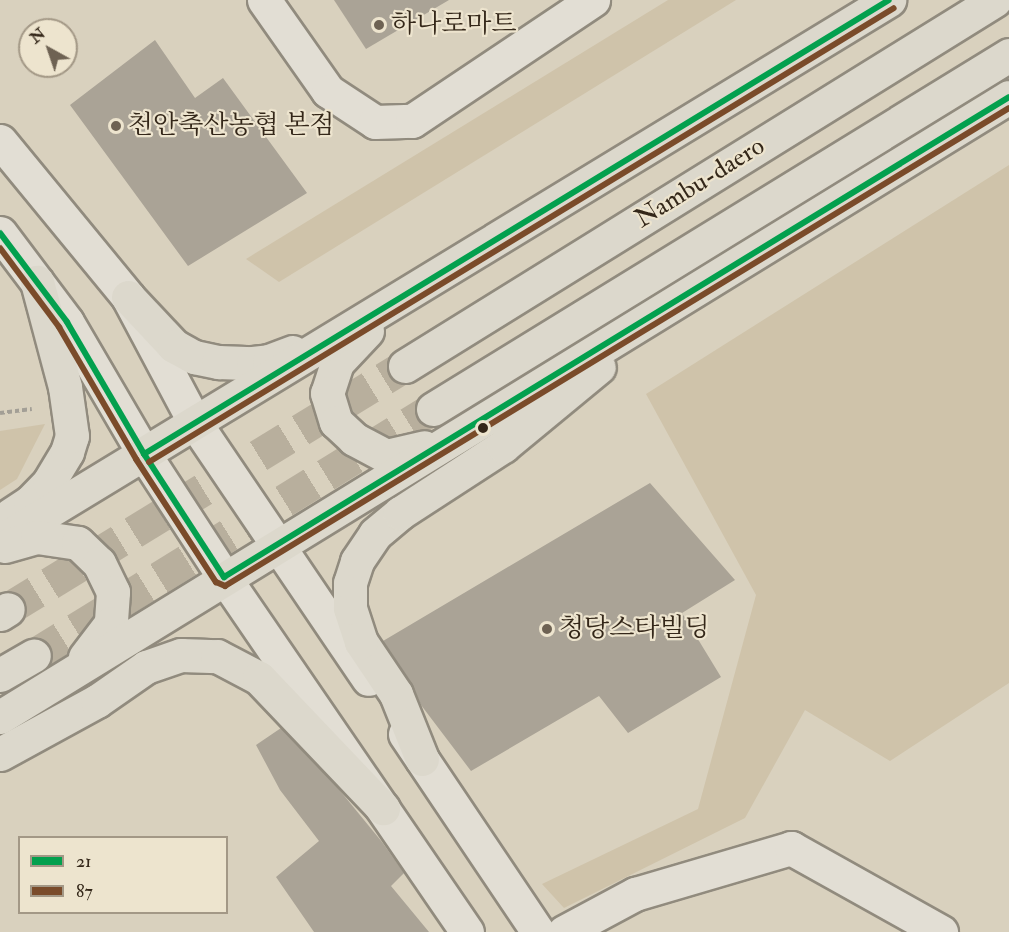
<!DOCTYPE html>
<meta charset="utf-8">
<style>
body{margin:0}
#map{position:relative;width:1009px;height:932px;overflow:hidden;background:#d9d1be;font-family:"IM FELL Double Pica","Noto Serif KR",serif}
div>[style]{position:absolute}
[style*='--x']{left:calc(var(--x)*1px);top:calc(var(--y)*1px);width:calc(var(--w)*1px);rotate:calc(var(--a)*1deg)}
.green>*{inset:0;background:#cfc3aa}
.building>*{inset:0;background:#aaa396}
.highway-tunnel>*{height:33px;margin-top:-16.5px;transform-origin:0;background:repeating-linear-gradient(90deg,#b8af9d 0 33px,transparent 0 49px)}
.path>*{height:4px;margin-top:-2px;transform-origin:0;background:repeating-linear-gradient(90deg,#a39f96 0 4.5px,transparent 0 7.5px)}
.roads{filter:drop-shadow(2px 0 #918b7e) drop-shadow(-2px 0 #918b7e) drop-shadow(0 2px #918b7e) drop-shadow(0 -2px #918b7e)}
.minor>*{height:33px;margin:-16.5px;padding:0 16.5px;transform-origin:16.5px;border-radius:16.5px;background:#e2ded4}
.highway>*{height:33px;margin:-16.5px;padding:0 16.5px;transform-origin:16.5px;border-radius:16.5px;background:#dcd8cc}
.bus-1>*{height:6px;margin:-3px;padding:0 3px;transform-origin:3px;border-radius:3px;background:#03a04e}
.bus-2>*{height:6px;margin:-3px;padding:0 3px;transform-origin:3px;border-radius:3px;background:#7a4b2a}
.dots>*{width:16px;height:16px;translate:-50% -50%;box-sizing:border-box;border:3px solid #ede4ce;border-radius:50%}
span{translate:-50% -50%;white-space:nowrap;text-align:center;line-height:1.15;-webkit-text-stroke:4.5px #ede4ce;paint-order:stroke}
.poi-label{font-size:26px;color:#342719}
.left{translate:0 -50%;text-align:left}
.street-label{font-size:26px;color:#342719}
.legend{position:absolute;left:18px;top:836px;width:210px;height:78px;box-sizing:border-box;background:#ede4ce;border:2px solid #a39886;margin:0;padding:8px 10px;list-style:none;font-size:18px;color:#342719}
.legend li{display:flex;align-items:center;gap:12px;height:30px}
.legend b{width:30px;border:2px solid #a39886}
.north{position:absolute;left:18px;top:18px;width:60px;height:60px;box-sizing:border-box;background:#ede4ce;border:2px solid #a39886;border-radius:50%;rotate:320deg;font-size:16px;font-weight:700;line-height:24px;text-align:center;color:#342719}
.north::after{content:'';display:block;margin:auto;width:21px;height:27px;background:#6e6253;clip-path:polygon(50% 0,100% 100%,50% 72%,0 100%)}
</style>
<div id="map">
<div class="green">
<i style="clip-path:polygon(668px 0,736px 0,279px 282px,246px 259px)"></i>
<i style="clip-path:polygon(1009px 165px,1009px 683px,890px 761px,805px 710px,745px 818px,564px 908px,542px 884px,698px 809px,756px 595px,646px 394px)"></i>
<i style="clip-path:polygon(45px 424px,17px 479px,0 490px,0 431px)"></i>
</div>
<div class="building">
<i style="clip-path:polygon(334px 0,449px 0,366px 49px)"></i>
<i style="clip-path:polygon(155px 40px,195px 98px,223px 78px,307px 193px,188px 266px,70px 105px)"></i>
<i style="clip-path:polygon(650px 483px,735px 580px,682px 613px,721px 677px,628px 733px,599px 696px,471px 771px,421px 705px,412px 684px,383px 641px)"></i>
<i style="clip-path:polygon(281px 728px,337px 787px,382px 842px,404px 873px,391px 886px,429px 932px,314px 932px,276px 877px,319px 841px,280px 790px,256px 745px)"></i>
</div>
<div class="highway-tunnel">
<i style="--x:8;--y:609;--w:465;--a:-31.5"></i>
<i style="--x:34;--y:655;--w:469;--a:-31.7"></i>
</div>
<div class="path">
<i style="--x:0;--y:413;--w:32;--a:-7"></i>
</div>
<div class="roads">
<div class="minor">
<i style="--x:264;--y:0;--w:111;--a:54.9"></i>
<i style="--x:328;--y:91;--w:56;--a:33.4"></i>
<i style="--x:375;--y:122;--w:37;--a:-2"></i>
<i style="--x:412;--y:121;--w:218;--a:-33.8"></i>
<i style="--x:0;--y:141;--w:202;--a:50.6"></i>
<i style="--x:128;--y:297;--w:143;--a:62"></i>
<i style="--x:195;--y:423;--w:309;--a:55.9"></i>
<i style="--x:0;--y:233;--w:111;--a:53"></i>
<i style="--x:67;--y:322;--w:153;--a:59.7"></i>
<i style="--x:144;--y:454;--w:147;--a:57"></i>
<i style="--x:224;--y:577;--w:430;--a:55.6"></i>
<i style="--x:405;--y:734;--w:239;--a:56.1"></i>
<i style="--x:564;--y:932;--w:81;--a:-28.2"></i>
<i style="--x:635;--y:894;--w:163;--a:-16.4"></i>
<i style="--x:791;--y:848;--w:172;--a:29.2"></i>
</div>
<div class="highway">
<i style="--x:128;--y:297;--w:67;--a:46.8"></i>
<i style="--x:174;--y:346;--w:23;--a:29"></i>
<i style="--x:194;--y:357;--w:25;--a:12"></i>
<i style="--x:218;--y:362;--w:35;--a:2"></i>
<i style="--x:253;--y:363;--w:16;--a:-7"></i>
<i style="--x:269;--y:361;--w:25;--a:-21"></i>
<i style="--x:367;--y:331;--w:44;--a:133.2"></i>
<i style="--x:337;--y:363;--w:32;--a:108"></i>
<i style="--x:327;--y:393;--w:30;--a:73"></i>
<i style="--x:336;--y:422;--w:25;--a:43"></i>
<i style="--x:354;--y:439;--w:36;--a:28"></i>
<i style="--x:386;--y:456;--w:39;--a:-13"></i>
<i style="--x:405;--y:366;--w:694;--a:-31.81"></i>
<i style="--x:433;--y:409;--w:676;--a:-31.57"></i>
<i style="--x:10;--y:515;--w:24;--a:-33"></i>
<i style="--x:30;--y:502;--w:28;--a:-46"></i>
<i style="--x:49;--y:482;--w:35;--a:-59"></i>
<i style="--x:67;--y:452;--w:17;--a:-73"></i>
<i style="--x:72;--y:436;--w:49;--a:-98.1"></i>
<i style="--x:65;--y:387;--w:109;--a:-104.9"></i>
<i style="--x:0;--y:541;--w:1041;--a:-31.32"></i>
<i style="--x:5;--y:546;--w:33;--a:-16"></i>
<i style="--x:37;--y:537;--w:41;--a:8.3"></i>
<i style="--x:78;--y:543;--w:29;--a:44"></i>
<i style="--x:99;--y:563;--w:32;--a:64"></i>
<i style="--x:113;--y:592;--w:31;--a:94"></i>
<i style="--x:111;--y:623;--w:43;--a:127.4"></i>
<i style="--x:0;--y:614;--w:9;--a:-32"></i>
<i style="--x:0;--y:675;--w:39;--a:-30"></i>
<i style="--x:0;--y:717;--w:1184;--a:-31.57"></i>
<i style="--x:0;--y:754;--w:111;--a:-28.7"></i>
<i style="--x:97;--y:701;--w:60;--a:-34.8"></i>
<i style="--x:146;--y:667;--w:37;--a:-19"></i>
<i style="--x:181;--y:655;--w:36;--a:2"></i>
<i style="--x:217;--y:656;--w:47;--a:27.6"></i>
<i style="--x:259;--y:678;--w:180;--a:46.4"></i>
<i style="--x:422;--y:759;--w:70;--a:-111.8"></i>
<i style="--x:396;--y:694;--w:63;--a:-123.9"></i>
<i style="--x:361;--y:642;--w:36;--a:-108"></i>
<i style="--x:350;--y:608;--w:25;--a:-90"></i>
<i style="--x:350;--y:583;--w:23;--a:-72"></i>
<i style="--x:357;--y:561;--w:32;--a:-56"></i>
<i style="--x:375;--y:534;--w:33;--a:-40"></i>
<i style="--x:400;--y:513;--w:123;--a:-33"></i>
<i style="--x:503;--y:446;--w:124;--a:-39.5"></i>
</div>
</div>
<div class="bus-1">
<i style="--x:0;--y:233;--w:111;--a:53"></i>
<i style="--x:67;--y:322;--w:153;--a:59.7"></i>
<i style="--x:144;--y:454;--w:147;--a:57"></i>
<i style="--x:224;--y:577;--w:920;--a:-31.44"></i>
<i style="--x:144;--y:454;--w:872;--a:-31.36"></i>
</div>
<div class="bus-2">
<i style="--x:0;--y:248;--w:99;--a:53.2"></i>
<i style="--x:59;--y:327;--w:153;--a:59.7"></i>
<i style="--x:136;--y:459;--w:147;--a:57"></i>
<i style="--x:216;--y:582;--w:10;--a:24"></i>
<i style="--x:225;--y:586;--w:918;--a:-31.37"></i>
<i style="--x:149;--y:462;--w:872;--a:-31.36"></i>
</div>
<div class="dots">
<i style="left:379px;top:25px;background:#6e6253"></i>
<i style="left:116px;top:126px;background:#6e6253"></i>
<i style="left:483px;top:428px;background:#342719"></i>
<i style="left:547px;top:629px;background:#6e6253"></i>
</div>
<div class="poi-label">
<span class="left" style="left:391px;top:25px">하나로마트</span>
<span class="left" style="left:128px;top:126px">천안축산농협 본점</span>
<span class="left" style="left:559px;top:629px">청당스타빌딩</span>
</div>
<div class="street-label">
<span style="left:700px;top:183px;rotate:-32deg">Nambu-daero</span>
</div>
<ul class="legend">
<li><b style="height:8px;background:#03a04e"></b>21</li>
<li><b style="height:8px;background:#7a4b2a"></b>87</li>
</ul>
<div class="north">N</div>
</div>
